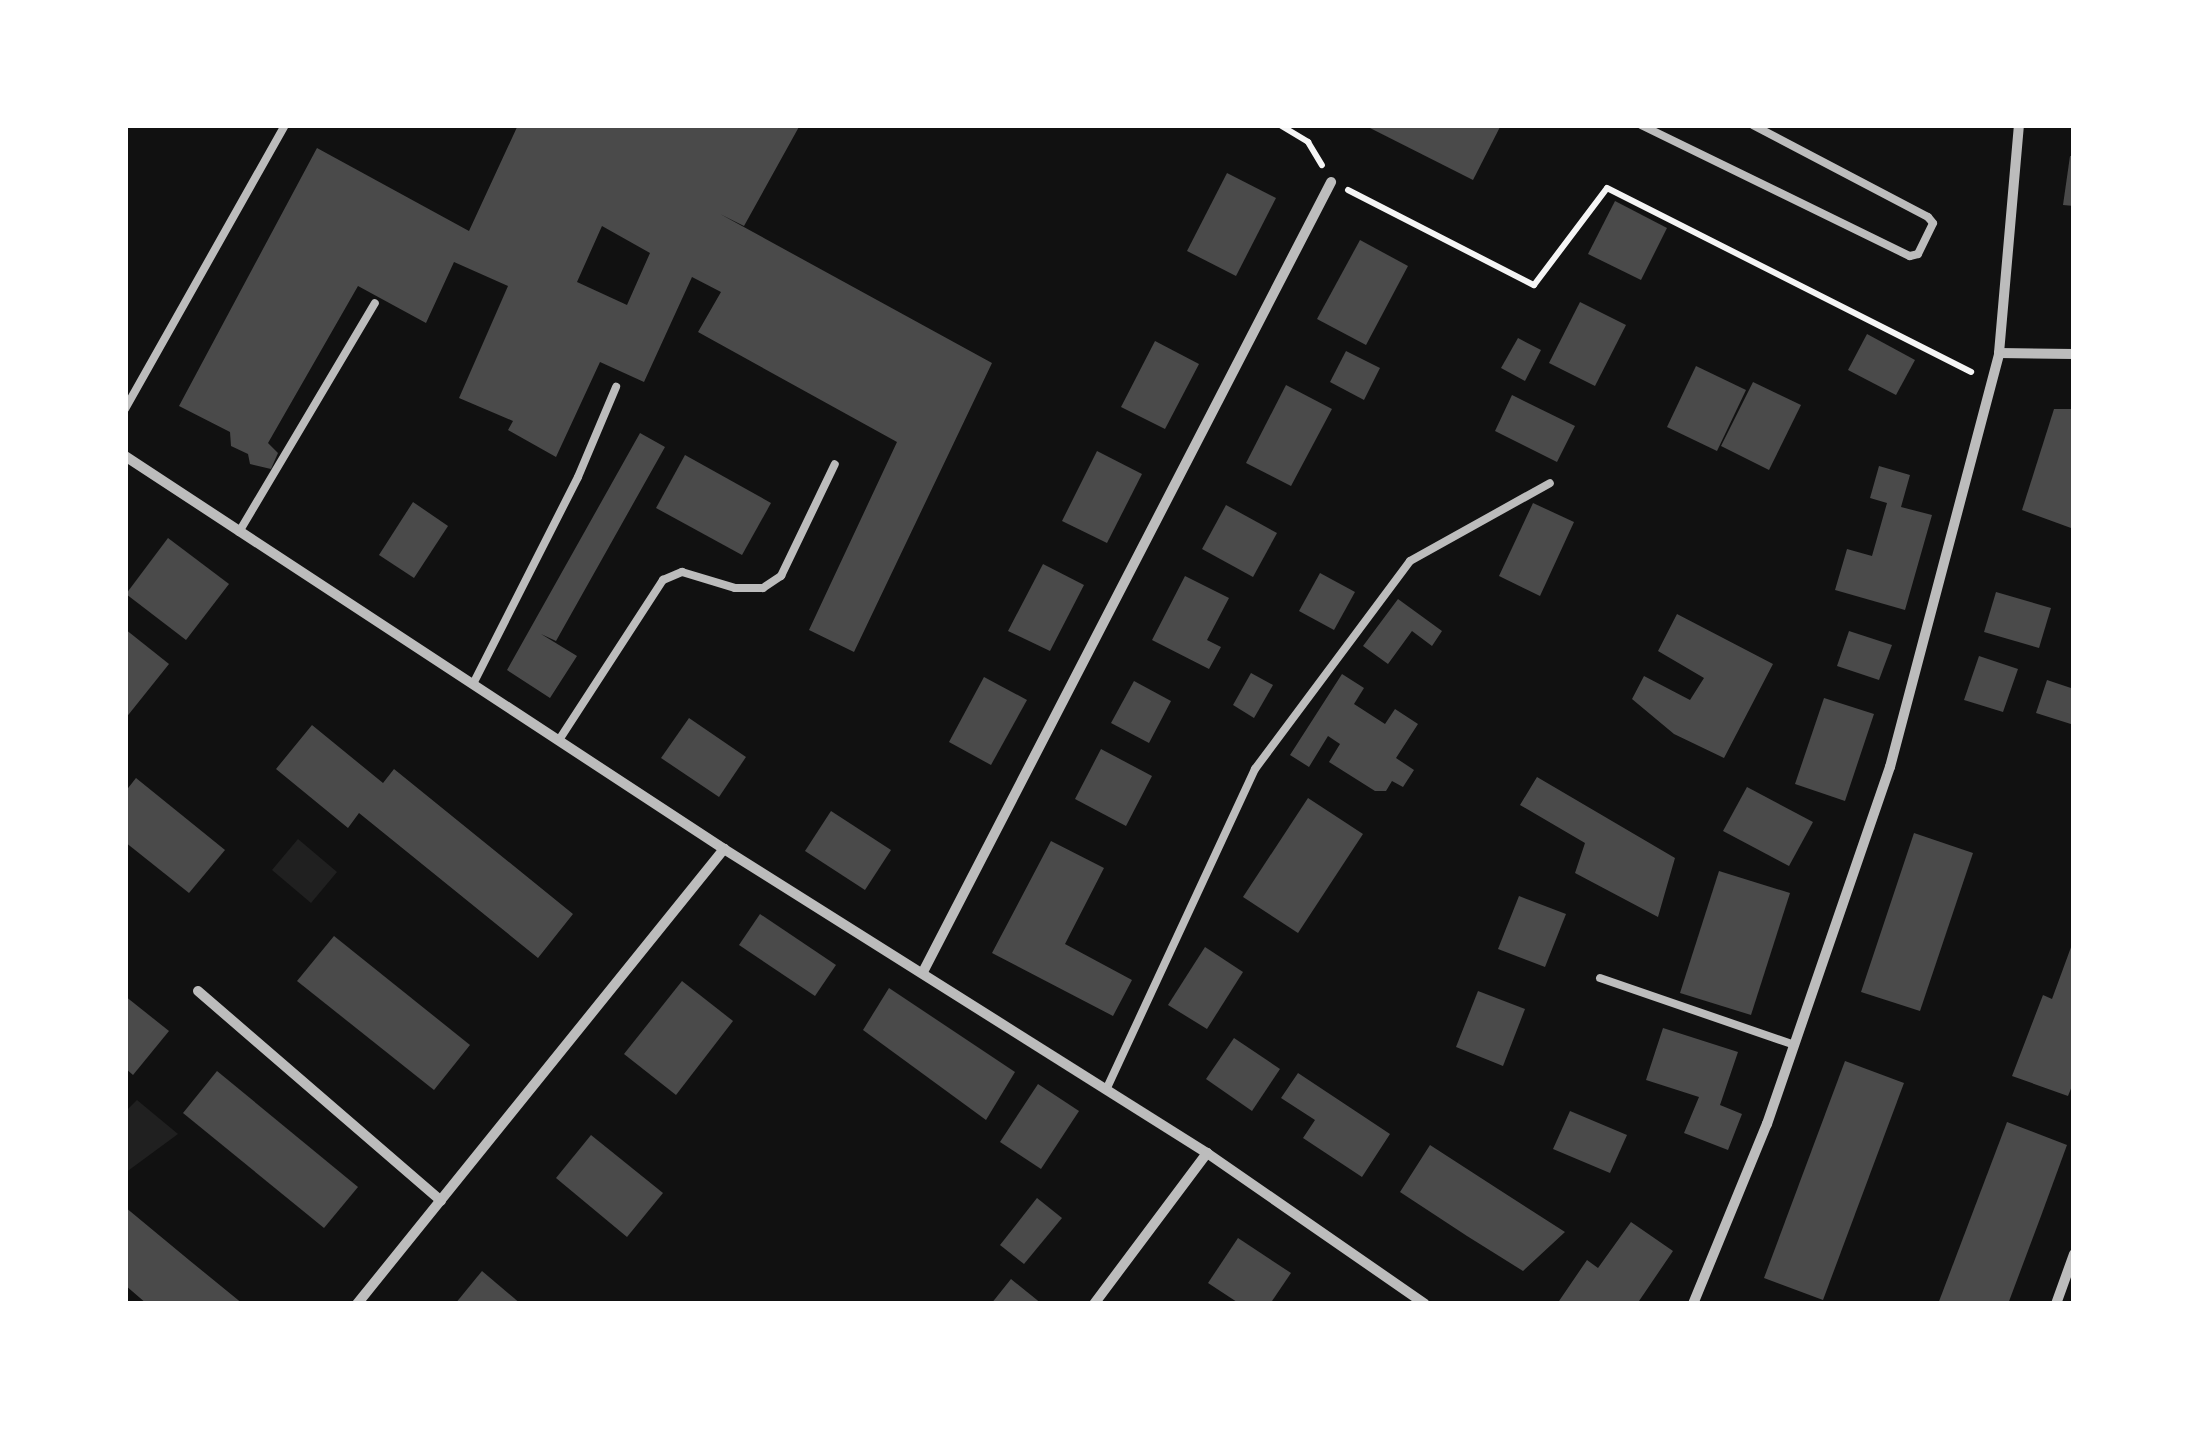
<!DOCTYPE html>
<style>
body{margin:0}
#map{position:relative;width:2199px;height:1429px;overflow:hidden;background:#111;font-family:Quicksand,sans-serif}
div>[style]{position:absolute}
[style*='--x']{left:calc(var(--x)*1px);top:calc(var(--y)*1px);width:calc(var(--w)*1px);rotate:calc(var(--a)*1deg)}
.green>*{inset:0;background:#202020}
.building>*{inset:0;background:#4a4a4a}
.path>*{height:6px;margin:-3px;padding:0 3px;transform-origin:3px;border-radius:3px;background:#f5f5f5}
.service>*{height:8px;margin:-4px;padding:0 4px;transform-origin:4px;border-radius:4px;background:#bcbcbc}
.minor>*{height:10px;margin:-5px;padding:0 5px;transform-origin:5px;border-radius:5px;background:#bcbcbc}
span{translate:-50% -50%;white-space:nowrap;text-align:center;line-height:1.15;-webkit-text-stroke:10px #fff;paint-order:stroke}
.frame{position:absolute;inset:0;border:128px solid #fff;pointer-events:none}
</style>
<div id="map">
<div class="green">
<i style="clip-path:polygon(298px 839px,337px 872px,311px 903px,272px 870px)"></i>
<i style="clip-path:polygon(137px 1100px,178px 1134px,125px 1173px,125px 1112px)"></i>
</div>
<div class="building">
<i style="clip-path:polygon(evenodd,518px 125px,800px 125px,744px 226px,720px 214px,992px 363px,854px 652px,809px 630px,897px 442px,698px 332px,721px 292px,692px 277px,644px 382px,600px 362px,556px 457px,508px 430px,513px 421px,459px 398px,508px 286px,454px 262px,426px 323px,358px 286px,268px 443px,278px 453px,271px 469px,250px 464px,248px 454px,231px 446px,230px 432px,179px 406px,317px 148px,469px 231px,518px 125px,602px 226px,650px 253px,627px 305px,577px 282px,602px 226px)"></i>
<i style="clip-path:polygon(1364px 125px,1501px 125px,1473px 180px)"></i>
<i style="clip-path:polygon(2070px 156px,2074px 156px,2074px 206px,2063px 205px)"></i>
<i style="clip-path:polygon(1227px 173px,1276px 198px,1236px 276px,1187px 251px)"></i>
<i style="clip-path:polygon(1615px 201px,1667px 228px,1641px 280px,1588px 254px)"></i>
<i style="clip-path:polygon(1360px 240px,1408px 266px,1366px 345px,1317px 319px)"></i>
<i style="clip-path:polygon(1580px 302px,1626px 325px,1595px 386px,1549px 363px)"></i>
<i style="clip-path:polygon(1867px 334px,1915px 360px,1896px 395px,1848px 370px)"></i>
<i style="clip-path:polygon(1518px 338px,1541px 350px,1525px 381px,1501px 368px)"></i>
<i style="clip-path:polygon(1155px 341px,1199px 364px,1165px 429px,1121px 407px)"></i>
<i style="clip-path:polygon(1346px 351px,1380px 368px,1364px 400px,1330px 382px)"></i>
<i style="clip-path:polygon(1696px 366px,1746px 390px,1717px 451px,1667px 427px)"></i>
<i style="clip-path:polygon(1753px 382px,1801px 405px,1769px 470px,1721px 446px)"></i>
<i style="clip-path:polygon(1286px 385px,1332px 409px,1291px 486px,1246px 463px)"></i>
<i style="clip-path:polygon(1512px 395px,1575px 426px,1557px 462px,1495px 431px)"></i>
<i style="clip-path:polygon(2054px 409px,2074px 409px,2071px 528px,2022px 510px)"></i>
<i style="clip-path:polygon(640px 433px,665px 447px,556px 641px,541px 634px,577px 656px,550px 698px,507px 670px)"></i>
<i style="clip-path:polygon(1097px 451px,1142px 474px,1107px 543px,1062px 521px)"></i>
<i style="clip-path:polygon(685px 455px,771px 503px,742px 555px,656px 508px)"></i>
<i style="clip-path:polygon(1879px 466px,1910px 475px,1901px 507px,1932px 515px,1905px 610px,1835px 590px,1847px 549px,1872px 556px,1887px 503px,1870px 498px)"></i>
<i style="clip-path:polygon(413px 502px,448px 526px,414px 578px,379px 555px)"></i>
<i style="clip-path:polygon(1533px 503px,1574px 522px,1540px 596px,1499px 576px)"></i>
<i style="clip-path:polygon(1226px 505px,1277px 533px,1253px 577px,1202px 549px)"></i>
<i style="clip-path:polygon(168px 538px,229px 584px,186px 640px,126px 594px)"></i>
<i style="clip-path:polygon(1043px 564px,1084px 585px,1050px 651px,1008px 631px)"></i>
<i style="clip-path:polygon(1320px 573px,1355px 592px,1334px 630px,1299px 611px)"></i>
<i style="clip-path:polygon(1185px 576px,1229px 598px,1207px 640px,1221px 647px,1209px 669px,1152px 640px)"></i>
<i style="clip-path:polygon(1996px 592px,2051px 608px,2039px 648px,1984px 632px)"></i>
<i style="clip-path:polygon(1398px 599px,1442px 631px,1432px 646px,1412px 631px,1388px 664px,1363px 646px)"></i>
<i style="clip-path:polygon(1677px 614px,1773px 664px,1724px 758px,1674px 734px,1632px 699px,1644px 676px,1690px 700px,1704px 678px,1658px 651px)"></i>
<i style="clip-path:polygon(125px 629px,169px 664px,125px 719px)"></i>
<i style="clip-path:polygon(1849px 631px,1892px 645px,1879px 680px,1837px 666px)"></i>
<i style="clip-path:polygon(1979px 656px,2018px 669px,2003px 712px,1964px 700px)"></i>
<i style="clip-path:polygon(1251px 673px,1273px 685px,1254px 718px,1233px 705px)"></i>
<i style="clip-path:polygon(1342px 674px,1364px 688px,1354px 704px,1385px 724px,1395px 709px,1418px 724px,1396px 758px,1414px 770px,1403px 787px,1392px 781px,1386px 791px,1375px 791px,1329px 762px,1340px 744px,1328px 736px,1309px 767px,1290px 755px)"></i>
<i style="clip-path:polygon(984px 677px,1027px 700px,991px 765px,949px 742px)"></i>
<i style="clip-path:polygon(2047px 680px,2074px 689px,2074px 725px,2036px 713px)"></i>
<i style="clip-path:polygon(1134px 681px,1171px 701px,1149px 743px,1111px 723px)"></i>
<i style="clip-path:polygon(1824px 698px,1874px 714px,1845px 801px,1795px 784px)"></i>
<i style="clip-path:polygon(689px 718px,746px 757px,719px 797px,661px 758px)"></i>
<i style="clip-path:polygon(312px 725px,383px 783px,394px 769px,573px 914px,538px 958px,359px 813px,348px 828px,276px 769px)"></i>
<i style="clip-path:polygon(1101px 749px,1152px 776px,1126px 826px,1075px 799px)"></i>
<i style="clip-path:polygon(1537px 777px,1675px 858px,1658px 917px,1575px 873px,1585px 843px,1520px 805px)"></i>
<i style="clip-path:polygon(136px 778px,225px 850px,189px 893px,125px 842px,125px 792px)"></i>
<i style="clip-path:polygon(1747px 787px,1813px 822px,1789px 866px,1723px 831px)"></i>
<i style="clip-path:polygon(1308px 798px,1363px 834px,1298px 933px,1243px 897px)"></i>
<i style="clip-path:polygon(831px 811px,891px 850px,865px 890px,805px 851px)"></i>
<i style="clip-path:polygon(1914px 833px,1973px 853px,1920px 1011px,1861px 992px)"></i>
<i style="clip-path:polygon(1051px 841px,1104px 868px,1065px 944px,1132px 980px,1113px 1016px,992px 953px)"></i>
<i style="clip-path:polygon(1719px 871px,1790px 893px,1751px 1015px,1680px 993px)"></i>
<i style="clip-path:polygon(1519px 896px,1566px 914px,1545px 967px,1498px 949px)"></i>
<i style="clip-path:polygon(760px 914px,836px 965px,815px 996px,739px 945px)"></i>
<i style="clip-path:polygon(334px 936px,470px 1045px,434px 1090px,297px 981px)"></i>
<i style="clip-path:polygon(2074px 939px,2074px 1081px,2068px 1096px,2012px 1076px,2043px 995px,2052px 999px)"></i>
<i style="clip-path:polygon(1205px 947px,1243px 972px,1207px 1029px,1168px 1005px)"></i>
<i style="clip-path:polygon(682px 981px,733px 1021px,676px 1095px,624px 1054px)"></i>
<i style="clip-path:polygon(889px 988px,1015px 1072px,986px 1120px,863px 1030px)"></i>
<i style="clip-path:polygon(1478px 991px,1525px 1009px,1503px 1066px,1456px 1047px)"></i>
<i style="clip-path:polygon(125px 996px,169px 1031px,133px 1075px,125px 1068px)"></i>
<i style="clip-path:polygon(1663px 1028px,1738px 1052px,1720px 1105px,1742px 1114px,1728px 1150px,1684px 1133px,1699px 1097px,1646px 1080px)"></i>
<i style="clip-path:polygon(1234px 1038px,1280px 1069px,1252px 1111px,1206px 1079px)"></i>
<i style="clip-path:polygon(1845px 1061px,1904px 1083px,1823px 1300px,1764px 1278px)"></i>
<i style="clip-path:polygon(217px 1071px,358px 1187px,324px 1228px,183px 1113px)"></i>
<i style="clip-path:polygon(1298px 1073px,1390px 1134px,1362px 1177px,1303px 1138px,1315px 1120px,1281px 1098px)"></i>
<i style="clip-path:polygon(1038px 1084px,1079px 1111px,1041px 1169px,1000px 1142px)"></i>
<i style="clip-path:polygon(1570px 1111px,1627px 1135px,1610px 1173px,1553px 1149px)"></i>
<i style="clip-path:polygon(2007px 1122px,2067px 1145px,2041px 1216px,2008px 1304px,1938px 1304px)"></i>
<i style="clip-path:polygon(591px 1135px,663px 1193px,627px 1237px,556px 1178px)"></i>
<i style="clip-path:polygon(1430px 1145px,1498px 1189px,1565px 1232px,1523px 1271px,1467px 1236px,1400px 1192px)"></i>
<i style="clip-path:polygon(1037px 1198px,1062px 1218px,1024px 1264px,1000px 1245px)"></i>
<i style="clip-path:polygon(125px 1207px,189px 1260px,243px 1304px,147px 1304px,125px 1285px)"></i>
<i style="clip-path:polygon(1631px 1222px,1673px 1251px,1637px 1304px,1557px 1304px,1587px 1260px,1598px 1268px)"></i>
<i style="clip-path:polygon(1238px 1238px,1291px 1273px,1270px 1304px,1240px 1304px,1208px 1283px)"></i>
<i style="clip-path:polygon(482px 1271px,521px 1304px,455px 1304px)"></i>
<i style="clip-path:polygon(1011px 1279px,1042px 1304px,991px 1304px)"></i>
</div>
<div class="path">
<i style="--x:1280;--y:125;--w:33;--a:31"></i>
<i style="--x:1308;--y:142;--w:27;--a:59"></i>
<i style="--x:1348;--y:190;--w:209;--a:27.1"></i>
<i style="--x:1534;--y:285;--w:121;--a:-53"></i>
<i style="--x:1607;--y:188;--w:408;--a:26.8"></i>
</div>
<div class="service">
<i style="--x:1641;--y:125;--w:299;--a:26"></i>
<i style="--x:1910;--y:256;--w:8;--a:-14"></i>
<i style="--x:1918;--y:254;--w:34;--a:-64"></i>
<i style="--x:1933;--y:223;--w:8;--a:-130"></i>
<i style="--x:1928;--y:217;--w:198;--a:-152.3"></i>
<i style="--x:125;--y:409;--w:326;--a:-60.6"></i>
<i style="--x:239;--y:532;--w:266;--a:-59.3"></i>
<i style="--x:473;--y:684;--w:232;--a:-63.1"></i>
<i style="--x:578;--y:477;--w:98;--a:-67.1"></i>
<i style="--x:559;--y:740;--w:191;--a:-57"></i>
<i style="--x:663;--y:580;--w:21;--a:-23"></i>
<i style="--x:682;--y:572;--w:55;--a:16.8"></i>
<i style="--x:735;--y:588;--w:28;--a:0"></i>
<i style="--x:763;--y:588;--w:22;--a:-34"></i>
<i style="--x:781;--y:576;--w:124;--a:-64.3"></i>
<i style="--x:1600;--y:978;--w:206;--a:19"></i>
<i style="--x:1106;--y:1090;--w:354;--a:-65.1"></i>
<i style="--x:1255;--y:769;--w:259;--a:-53.3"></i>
<i style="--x:1410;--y:561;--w:160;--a:-29.1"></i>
</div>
<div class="minor">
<i style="--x:1999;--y:353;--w:75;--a:0.8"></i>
<i style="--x:125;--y:456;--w:716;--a:33.27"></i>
<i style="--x:724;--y:849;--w:571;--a:32.19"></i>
<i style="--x:1207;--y:1153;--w:265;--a:34.7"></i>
<i style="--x:924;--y:970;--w:887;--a:-62.68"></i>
<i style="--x:198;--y:991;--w:321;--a:40.8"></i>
<i style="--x:357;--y:1304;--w:585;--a:-51.11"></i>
<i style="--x:1094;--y:1304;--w:189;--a:-53.2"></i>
<i style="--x:1693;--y:1304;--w:195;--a:-67.7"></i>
<i style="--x:1767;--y:1124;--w:378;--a:-71"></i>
<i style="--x:1890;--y:767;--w:428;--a:-75.2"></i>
<i style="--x:1999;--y:353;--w:229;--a:-85"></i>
<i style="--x:2056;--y:1304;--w:53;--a:-70.2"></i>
</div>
<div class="frame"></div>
</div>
